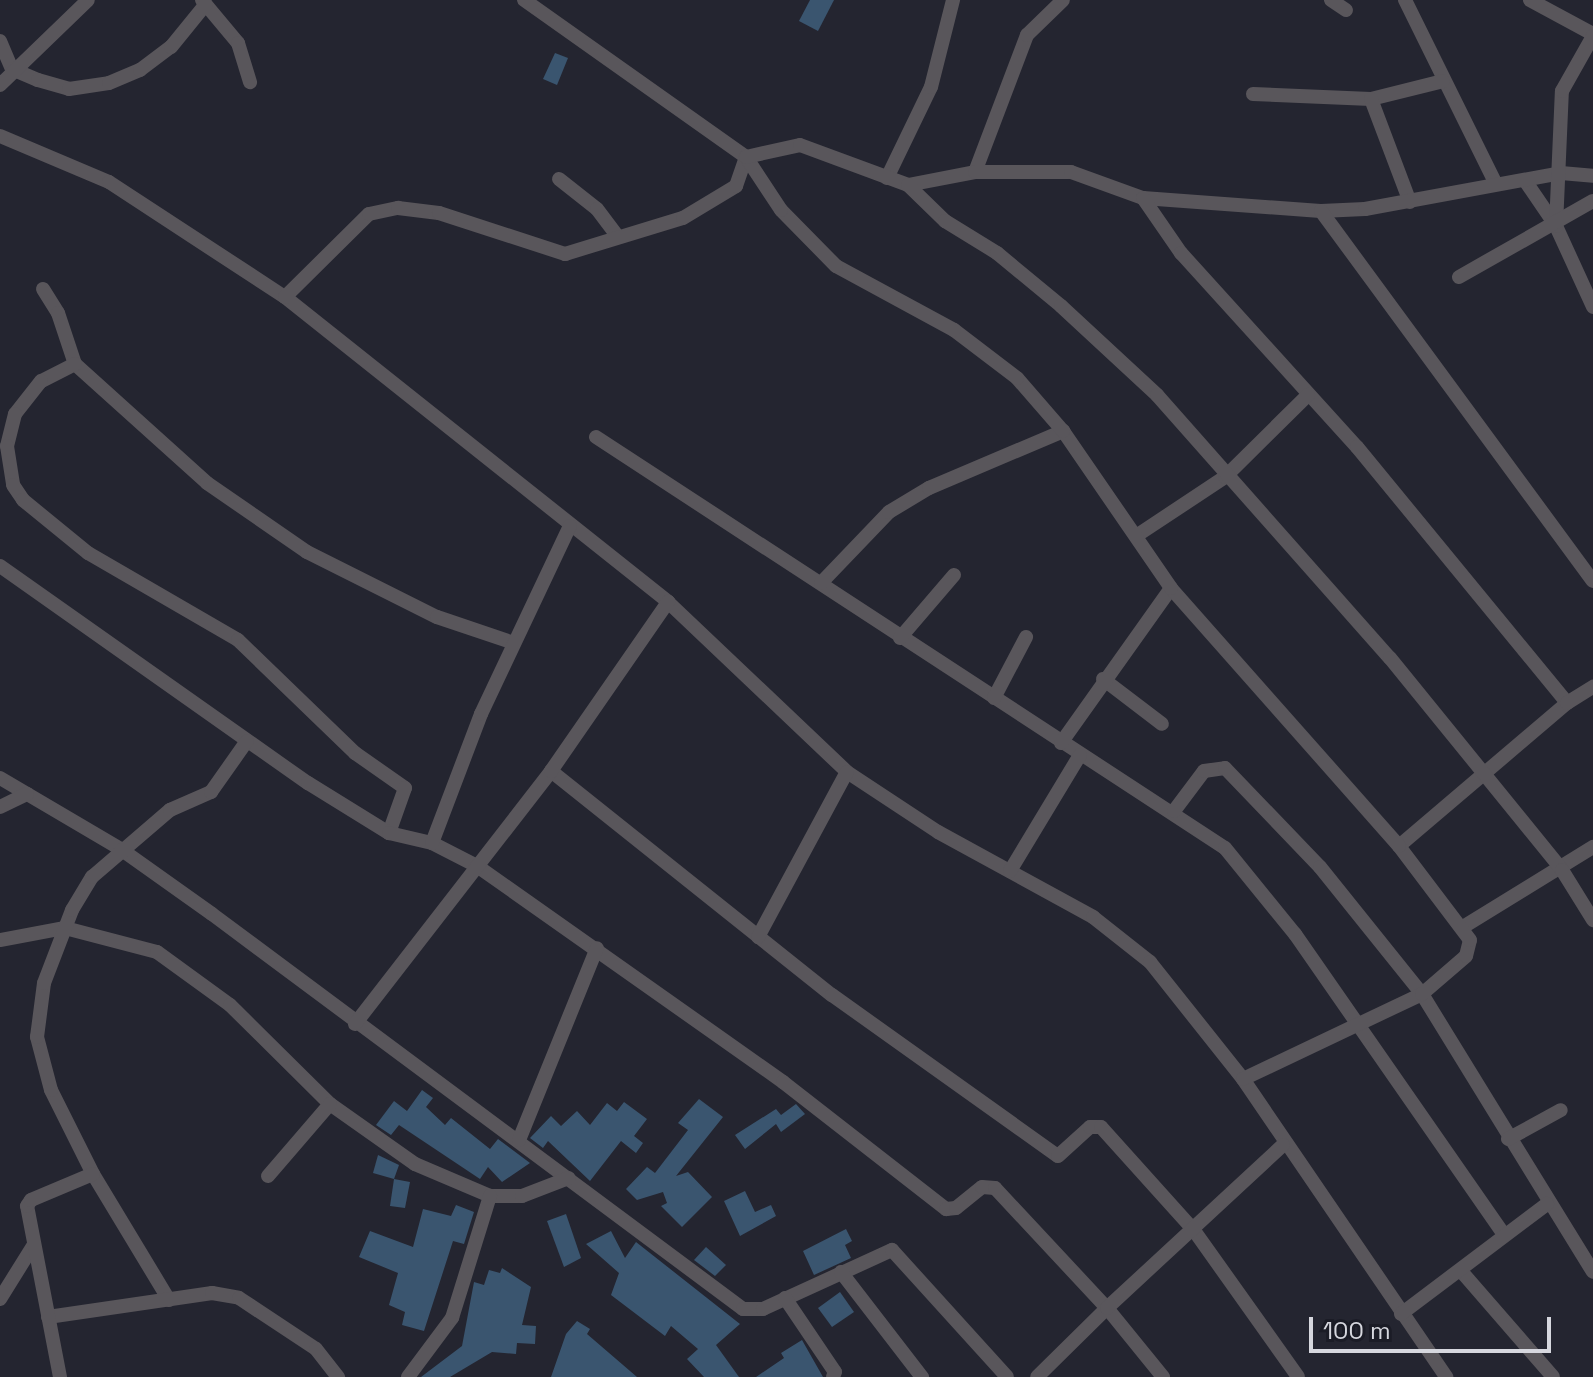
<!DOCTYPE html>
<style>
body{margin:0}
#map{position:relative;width:1593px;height:1377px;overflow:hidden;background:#242530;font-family:"Space Grotesk",sans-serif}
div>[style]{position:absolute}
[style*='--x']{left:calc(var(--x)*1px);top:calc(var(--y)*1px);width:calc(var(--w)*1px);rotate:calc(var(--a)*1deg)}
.building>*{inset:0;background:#3a556f}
.street>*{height:14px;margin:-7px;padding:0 7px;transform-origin:7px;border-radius:7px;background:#59565b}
span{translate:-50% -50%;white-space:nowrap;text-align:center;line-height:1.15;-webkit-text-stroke:6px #1b1c26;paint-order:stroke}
.scale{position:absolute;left:1309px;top:1317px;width:242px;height:36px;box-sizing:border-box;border:4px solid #d6d7de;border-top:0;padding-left:10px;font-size:24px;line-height:28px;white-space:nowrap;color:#d6d7de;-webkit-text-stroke:6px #1b1c26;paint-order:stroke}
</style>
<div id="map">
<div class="building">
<i style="clip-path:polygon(810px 0,834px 0,818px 31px,799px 21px)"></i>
<i style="clip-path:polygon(555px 53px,568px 58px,557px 85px,543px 79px)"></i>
<i style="clip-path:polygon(422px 1090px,433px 1098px,426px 1107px,445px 1125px,451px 1118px,490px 1149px,498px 1139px,530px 1163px,502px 1182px,488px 1167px,480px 1179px,399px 1125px,391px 1135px,376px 1125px,394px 1101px,407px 1111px)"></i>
<i style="clip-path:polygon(699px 1099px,723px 1117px,676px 1176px,688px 1172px,712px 1197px,682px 1227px,661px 1206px,667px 1203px,663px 1192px,637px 1200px,626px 1189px,647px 1167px,655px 1173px,688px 1130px,678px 1123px)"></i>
<i style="clip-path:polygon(624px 1102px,647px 1119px,634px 1136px,643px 1143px,636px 1153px,621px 1141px,590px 1181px,548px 1141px,543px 1148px,530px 1138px,551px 1116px,561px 1126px,577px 1111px,590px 1125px,607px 1103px,617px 1111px)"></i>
<i style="clip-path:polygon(796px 1104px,805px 1114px,781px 1132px,776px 1124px,745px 1149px,735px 1135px,776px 1109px,781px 1115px)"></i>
<i style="clip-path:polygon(378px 1155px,399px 1165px,394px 1179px,373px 1173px)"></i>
<i style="clip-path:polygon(394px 1179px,410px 1182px,405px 1208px,390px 1206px)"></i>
<i style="clip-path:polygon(745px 1191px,755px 1212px,771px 1205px,776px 1216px,740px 1236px,724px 1201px)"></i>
<i style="clip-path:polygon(456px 1205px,474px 1212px,464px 1244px,453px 1241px,424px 1331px,402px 1325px,405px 1312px,389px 1305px,398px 1273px,359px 1257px,370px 1231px,413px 1247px,423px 1209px,451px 1216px)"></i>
<i style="clip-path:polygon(566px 1214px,581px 1258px,564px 1267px,547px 1221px)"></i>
<i style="clip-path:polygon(846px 1229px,852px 1241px,845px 1245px,851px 1258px,814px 1275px,803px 1251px)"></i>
<i style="clip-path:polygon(611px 1231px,625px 1258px,636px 1242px,740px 1324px,716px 1345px,739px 1377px,704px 1377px,687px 1359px,698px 1349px,671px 1326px,665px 1336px,611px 1295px,619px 1273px,586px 1244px)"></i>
<i style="clip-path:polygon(706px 1247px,726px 1265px,715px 1276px,694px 1260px)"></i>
<i style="clip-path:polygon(502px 1268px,531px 1287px,522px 1325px,536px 1326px,535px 1344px,517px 1343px,516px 1354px,492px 1352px,450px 1377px,421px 1377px,462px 1346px,474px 1282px,484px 1285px,489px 1270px,500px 1273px)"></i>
<i style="clip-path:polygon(840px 1292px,854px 1312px,832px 1327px,818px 1308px)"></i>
<i style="clip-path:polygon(577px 1321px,590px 1329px,587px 1334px,637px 1377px,551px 1377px,566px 1334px)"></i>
<i style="clip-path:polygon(802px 1340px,823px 1377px,756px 1377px,784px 1358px,781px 1353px)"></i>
</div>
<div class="street">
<i style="--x:202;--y:0;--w:56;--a:50.1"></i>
<i style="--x:238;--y:43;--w:41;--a:72.9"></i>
<i style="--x:1331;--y:0;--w:18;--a:34"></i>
<i style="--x:1405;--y:0;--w:205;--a:63.7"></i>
<i style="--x:1530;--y:0;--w:72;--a:28.4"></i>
<i style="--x:0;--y:41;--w:30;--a:67"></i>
<i style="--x:12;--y:69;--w:28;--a:23"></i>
<i style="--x:38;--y:80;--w:32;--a:16"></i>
<i style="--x:69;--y:89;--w:40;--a:-8.5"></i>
<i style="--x:109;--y:83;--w:34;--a:-23"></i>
<i style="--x:140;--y:70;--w:39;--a:-37"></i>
<i style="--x:171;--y:47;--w:55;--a:-50.9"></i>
<i style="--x:0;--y:85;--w:122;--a:-44"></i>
<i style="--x:1253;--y:94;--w:118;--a:2.4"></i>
<i style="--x:1371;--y:99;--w:74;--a:-14"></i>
<i style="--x:1371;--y:99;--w:110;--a:69.3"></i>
<i style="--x:0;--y:136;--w:118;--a:22.9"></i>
<i style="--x:109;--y:182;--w:210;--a:33.2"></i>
<i style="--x:285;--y:297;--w:490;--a:38.5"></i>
<i style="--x:668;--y:602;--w:247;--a:43.5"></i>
<i style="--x:847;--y:772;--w:109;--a:33.4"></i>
<i style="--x:938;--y:832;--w:177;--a:28.7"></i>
<i style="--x:1093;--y:917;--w:73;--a:38.3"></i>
<i style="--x:1150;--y:962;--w:149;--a:51.5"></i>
<i style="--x:1243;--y:1079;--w:361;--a:55.7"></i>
<i style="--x:975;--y:172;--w:147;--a:-69.2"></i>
<i style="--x:1027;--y:35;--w:50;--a:-44.2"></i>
<i style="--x:887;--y:178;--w:101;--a:-64.2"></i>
<i style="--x:931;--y:87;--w:90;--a:-75.8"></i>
<i style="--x:559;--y:179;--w:48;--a:38.3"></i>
<i style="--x:597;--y:209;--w:35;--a:53"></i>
<i style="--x:1526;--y:182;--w:53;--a:55.7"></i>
<i style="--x:1556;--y:226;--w:89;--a:65.4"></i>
<i style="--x:908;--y:185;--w:68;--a:-11"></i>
<i style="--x:975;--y:172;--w:96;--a:0"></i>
<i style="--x:1071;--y:172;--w:77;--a:19.9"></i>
<i style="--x:1143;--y:198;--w:178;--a:4.2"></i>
<i style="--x:1321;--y:211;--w:44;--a:-2.6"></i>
<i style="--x:1365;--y:209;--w:199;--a:-10.4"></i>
<i style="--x:1561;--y:173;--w:32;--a:5"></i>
<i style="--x:1143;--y:198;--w:67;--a:55.4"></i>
<i style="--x:1181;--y:253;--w:262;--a:47.8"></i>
<i style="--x:1357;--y:447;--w:331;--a:50.6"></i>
<i style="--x:1321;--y:211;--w:459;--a:53.7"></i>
<i style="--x:1556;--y:226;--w:135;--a:-87.5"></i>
<i style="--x:1562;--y:91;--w:63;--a:-60.6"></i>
<i style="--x:1459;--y:277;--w:154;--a:-29.6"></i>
<i style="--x:43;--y:289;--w:28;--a:58"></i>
<i style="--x:58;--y:313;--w:54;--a:71.6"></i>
<i style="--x:75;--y:364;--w:178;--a:42"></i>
<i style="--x:207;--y:483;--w:121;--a:34.6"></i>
<i style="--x:307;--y:552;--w:145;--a:26.6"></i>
<i style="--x:437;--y:617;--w:81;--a:18.7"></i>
<i style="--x:285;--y:297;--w:118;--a:-44.7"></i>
<i style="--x:369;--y:214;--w:30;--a:-12"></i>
<i style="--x:398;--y:208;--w:41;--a:7"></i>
<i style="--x:439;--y:213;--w:133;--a:18"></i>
<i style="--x:565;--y:254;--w:123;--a:-17"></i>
<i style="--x:683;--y:218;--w:62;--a:-31.1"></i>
<i style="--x:736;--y:186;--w:31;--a:-71"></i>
<i style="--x:746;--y:157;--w:272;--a:-144.7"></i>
<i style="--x:75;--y:364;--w:38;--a:153"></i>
<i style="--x:41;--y:381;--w:42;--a:128.2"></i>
<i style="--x:15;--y:414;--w:33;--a:104"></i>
<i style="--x:7;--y:446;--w:39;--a:81"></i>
<i style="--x:13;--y:485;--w:18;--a:56"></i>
<i style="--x:23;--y:500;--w:84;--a:39.2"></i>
<i style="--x:88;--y:553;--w:173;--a:30.1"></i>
<i style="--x:238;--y:640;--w:163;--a:44"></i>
<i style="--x:355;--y:753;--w:61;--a:35"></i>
<i style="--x:405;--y:788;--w:48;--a:109.6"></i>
<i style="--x:596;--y:437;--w:751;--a:33.16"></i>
<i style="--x:1225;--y:848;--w:111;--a:50.9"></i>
<i style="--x:1295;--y:934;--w:366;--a:55.2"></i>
<i style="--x:1136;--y:536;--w:107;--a:-33.5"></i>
<i style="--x:1225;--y:477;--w:117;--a:-44.7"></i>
<i style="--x:0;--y:566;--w:377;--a:35.2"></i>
<i style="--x:308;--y:783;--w:95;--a:31.7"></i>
<i style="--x:389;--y:833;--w:44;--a:13.1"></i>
<i style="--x:432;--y:843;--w:51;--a:27.1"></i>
<i style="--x:477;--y:866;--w:375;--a:35.2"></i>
<i style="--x:783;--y:1082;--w:207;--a:37.9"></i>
<i style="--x:946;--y:1209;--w:10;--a:-6"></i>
<i style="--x:956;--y:1208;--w:33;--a:-39"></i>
<i style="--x:982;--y:1187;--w:13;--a:4"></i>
<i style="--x:995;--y:1188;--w:164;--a:47"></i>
<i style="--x:1107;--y:1308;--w:98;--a:135.4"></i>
<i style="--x:821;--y:583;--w:98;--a:-46.2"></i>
<i style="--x:889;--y:512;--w:47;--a:-31"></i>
<i style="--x:929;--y:488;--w:146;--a:-23"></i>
<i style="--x:900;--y:638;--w:83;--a:-49.4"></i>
<i style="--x:1103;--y:679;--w:74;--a:37.3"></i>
<i style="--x:994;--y:698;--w:69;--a:-62.3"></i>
<i style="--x:1061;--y:743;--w:190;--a:-54.6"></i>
<i style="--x:551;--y:771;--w:359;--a:38.6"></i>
<i style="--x:832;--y:995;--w:277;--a:35.5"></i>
<i style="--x:1058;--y:1156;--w:43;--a:-42.2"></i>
<i style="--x:1090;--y:1127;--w:11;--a:0"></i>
<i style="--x:1101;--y:1127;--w:137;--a:48"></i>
<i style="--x:1193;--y:1229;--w:181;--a:54.6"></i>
<i style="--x:0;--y:778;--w:142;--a:30.5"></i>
<i style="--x:122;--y:850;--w:110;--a:35.4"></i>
<i style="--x:212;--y:914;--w:662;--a:36.64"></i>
<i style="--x:743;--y:1309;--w:20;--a:0"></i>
<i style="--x:763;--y:1309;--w:142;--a:-24.6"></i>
<i style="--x:892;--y:1250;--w:171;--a:47.8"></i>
<i style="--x:0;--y:807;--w:30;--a:-26"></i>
<i style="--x:1174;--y:811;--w:50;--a:-53.1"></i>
<i style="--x:1204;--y:771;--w:21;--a:-8"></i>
<i style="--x:1225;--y:768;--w:137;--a:46.2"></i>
<i style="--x:1320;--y:867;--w:163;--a:51.2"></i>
<i style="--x:1422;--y:994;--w:326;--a:58.4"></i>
<i style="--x:432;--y:843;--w:138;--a:-69.2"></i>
<i style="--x:481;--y:714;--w:208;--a:-64.7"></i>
<i style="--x:1399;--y:846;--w:221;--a:-40.4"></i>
<i style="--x:1567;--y:703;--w:31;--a:-32"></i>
<i style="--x:1010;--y:871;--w:135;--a:-58.9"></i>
<i style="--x:1463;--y:927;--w:153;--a:-31.6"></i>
<i style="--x:758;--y:937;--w:187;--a:-61.7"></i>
<i style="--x:0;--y:940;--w:66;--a:-10.5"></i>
<i style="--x:65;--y:928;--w:95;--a:14.6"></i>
<i style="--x:157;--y:952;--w:90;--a:36"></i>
<i style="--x:230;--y:1005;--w:141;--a:44.7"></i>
<i style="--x:330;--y:1104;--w:104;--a:35.2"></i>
<i style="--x:415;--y:1164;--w:82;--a:23.1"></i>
<i style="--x:490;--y:1196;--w:32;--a:0"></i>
<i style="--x:522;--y:1196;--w:50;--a:-21"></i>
<i style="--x:355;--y:1024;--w:320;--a:-52.2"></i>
<i style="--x:551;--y:771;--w:206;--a:-55.3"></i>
<i style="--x:1243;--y:1079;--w:198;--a:-25.4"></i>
<i style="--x:1422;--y:994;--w:58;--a:-40.8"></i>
<i style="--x:1466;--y:956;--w:16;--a:-76"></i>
<i style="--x:1470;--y:940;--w:118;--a:-127.1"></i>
<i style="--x:1399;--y:846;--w:344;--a:-131.5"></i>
<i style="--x:1171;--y:588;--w:191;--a:-124.5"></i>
<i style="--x:1063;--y:431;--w:70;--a:-131"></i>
<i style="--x:1017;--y:378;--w:79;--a:-142.7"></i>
<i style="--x:954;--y:330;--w:134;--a:-151.5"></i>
<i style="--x:836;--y:266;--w:78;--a:-134.5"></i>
<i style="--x:781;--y:210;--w:64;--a:-123.4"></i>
<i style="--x:746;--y:157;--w:55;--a:-12.5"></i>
<i style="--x:800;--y:145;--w:115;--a:20.3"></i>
<i style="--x:908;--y:185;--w:52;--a:44.2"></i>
<i style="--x:945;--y:221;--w:61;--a:31.6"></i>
<i style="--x:997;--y:253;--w:83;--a:39.6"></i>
<i style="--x:1061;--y:306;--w:131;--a:42.8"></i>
<i style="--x:1157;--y:395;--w:351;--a:48.5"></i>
<i style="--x:1390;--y:658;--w:273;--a:50.9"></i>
<i style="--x:1562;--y:870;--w:59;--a:58.2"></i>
<i style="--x:1508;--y:1139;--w:60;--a:-28.7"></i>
<i style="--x:519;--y:1140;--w:207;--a:-67.9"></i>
<i style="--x:268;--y:1176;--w:95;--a:-49.3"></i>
<i style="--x:1461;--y:1271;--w:140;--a:49"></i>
<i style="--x:841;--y:1272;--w:133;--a:52.4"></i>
<i style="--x:785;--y:1298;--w:89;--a:56"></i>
<i style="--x:835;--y:1372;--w:5;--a:112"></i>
<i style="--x:0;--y:1299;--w:62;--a:-58.1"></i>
<i style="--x:169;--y:1300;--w:147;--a:-121.1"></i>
<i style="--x:93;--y:1174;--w:94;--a:-116.6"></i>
<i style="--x:51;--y:1090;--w:55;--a:-104.8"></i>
<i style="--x:37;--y:1037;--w:54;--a:-82.6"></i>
<i style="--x:44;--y:983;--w:78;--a:-69"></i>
<i style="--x:72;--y:910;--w:39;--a:-59"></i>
<i style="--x:92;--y:877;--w:103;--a:-40.7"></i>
<i style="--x:170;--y:810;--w:45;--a:-23.7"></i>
<i style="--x:211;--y:792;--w:62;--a:-54.8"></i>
<i style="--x:1401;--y:1314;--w:183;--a:-37"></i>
<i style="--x:48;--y:1317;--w:166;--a:-8.3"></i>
<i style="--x:212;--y:1293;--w:27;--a:10"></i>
<i style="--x:239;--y:1298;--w:92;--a:33.5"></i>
<i style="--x:316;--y:1349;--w:36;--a:52"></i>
<i style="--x:60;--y:1377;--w:174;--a:-100.9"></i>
<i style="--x:27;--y:1206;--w:7;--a:-56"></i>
<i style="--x:31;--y:1200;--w:67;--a:-22.8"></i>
<i style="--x:408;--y:1377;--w:74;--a:-53.3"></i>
<i style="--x:452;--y:1318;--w:128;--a:-72.7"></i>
<i style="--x:1163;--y:1377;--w:89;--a:-129.1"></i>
<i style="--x:1107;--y:1308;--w:240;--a:-42.8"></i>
</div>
<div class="scale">100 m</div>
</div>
